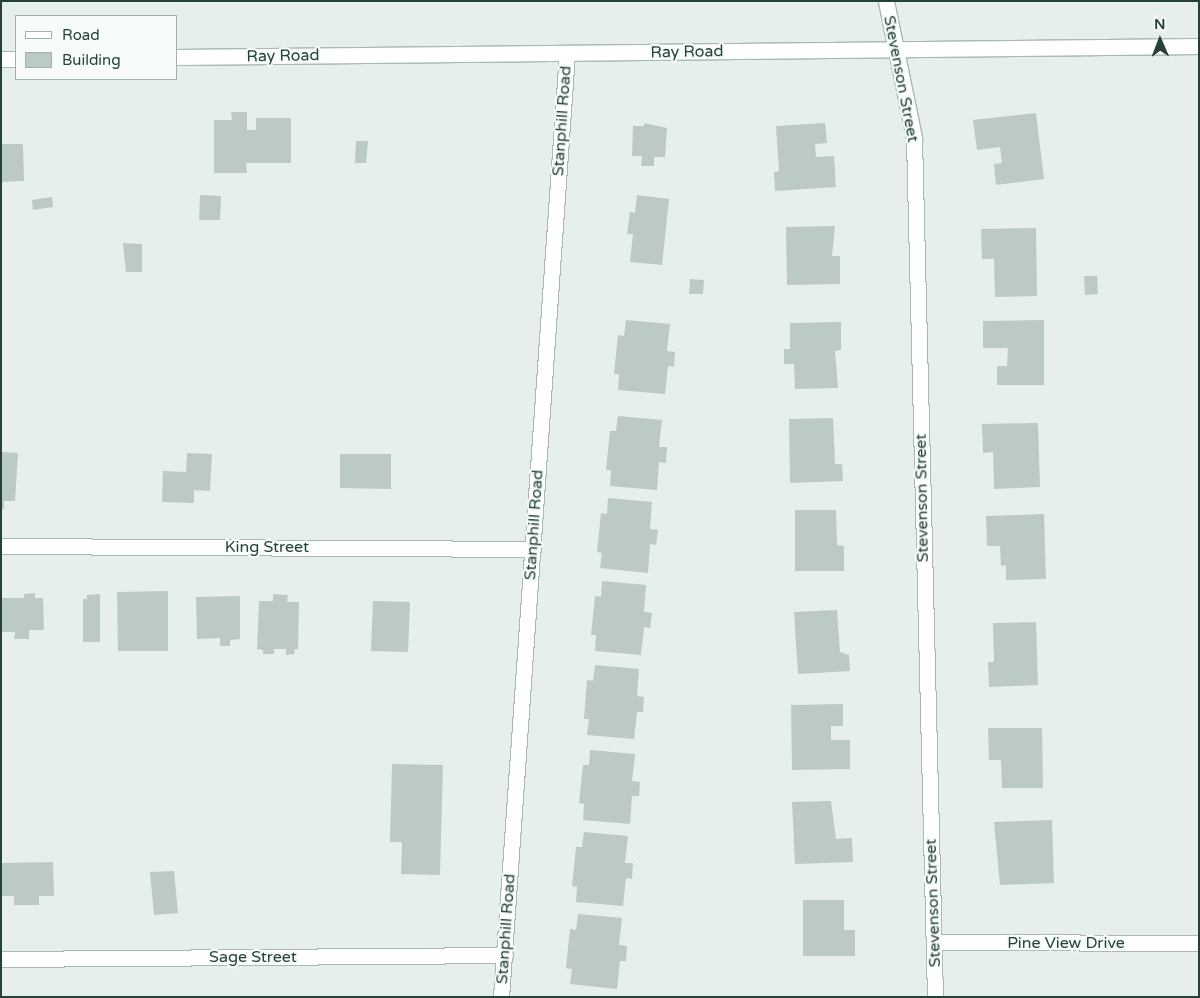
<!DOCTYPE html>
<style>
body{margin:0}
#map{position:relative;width:1200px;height:998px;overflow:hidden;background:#e6efeb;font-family:"Varela Round",sans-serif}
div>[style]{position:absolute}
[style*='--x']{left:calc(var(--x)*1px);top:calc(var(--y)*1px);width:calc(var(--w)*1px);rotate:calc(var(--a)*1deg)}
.building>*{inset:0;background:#bbcac4}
.roads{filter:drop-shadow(1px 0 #a8b8b2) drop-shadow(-1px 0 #a8b8b2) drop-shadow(0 1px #a8b8b2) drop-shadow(0 -1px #a8b8b2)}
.minor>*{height:15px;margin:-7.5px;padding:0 7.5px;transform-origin:7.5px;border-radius:7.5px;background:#fff}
.tertiary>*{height:15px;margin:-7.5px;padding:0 7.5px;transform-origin:7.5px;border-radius:7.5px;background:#fff}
span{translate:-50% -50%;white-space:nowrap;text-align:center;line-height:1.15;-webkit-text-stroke:4.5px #f7fbf9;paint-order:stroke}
.street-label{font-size:16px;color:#24423a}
.frame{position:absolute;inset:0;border:2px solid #24423a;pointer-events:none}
.legend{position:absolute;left:15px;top:15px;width:162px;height:65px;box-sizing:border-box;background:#f7fbf9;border:1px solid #a3b1ad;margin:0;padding:6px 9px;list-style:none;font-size:15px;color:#24423a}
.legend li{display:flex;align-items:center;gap:10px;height:25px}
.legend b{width:25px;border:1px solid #a3b1ad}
.north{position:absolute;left:1135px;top:15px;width:50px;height:50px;-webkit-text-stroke:4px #f7fbf9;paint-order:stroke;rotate:359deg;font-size:14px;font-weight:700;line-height:20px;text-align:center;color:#24423a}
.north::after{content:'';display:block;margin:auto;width:18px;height:22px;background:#24423a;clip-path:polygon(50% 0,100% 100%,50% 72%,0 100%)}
</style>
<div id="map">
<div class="building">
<i style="clip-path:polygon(231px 112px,247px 112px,247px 130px,256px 130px,256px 118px,291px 118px,291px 163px,246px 163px,247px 173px,214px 173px,214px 120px,232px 120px)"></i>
<i style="clip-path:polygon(1036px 113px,1044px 179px,996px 185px,994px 164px,1002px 163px,1000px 147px,977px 150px,973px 120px)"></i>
<i style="clip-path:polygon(644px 123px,667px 128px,665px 157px,654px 157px,654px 166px,641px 166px,642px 156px,632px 156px,633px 126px,644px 126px)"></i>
<i style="clip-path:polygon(825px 123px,827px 143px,815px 144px,816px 157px,834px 156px,836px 187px,775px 191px,774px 172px,779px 171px,776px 126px)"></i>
<i style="clip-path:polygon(356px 141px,368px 141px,366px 163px,355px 163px)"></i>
<i style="clip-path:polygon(1px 144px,23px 144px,24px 181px,1px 182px)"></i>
<i style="clip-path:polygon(200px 195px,221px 196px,220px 220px,199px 220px)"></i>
<i style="clip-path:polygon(637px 195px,669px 199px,662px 265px,630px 262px,633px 234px,627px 234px,630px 212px,635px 213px)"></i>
<i style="clip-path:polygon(52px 197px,53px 207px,33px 210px,32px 200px)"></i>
<i style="clip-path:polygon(835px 226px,832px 256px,840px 256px,840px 284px,787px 285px,786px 227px)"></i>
<i style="clip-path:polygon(1036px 228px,1037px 296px,995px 297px,994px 259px,982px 259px,981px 229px)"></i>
<i style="clip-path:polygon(123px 243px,142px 244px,142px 272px,126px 272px)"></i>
<i style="clip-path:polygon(1084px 276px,1097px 276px,1098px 294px,1085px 295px)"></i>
<i style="clip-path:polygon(690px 279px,704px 280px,703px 294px,689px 294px)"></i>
<i style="clip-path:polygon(626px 320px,670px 324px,667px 351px,675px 352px,674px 367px,668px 366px,665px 394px,618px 390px,619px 374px,614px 374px,618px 335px,624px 336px)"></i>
<i style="clip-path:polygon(1044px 320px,1044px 385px,997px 385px,997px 366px,1007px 366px,1008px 348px,983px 348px,983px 321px)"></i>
<i style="clip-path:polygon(841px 322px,841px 350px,835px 351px,838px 388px,795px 389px,794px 364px,784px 364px,784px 349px,790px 349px,790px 323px)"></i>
<i style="clip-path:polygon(618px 416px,662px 420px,659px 447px,667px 447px,666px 463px,659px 462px,657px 490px,610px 486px,611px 470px,606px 470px,610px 431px,616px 431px)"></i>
<i style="clip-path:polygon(833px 418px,835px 464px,842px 464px,843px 481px,790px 483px,789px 419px)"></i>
<i style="clip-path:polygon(1038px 423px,1040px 487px,994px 489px,993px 452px,983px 453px,982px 424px)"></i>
<i style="clip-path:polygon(1px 452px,18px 453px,15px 501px,4px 501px,4px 509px,1px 509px)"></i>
<i style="clip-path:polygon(187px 453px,212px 454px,210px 491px,194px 490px,194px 503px,162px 502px,163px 471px,186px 472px)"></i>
<i style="clip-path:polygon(340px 454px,391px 454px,391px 489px,340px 488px)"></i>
<i style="clip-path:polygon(608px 498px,652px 502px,650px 529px,658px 530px,656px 545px,650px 544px,648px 573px,600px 568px,602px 553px,597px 552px,601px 513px,607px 514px)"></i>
<i style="clip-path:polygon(795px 510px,836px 510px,837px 545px,844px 546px,844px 571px,795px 571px)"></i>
<i style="clip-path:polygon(1044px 514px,1046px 579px,1006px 580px,1006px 565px,1001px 566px,1000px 546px,987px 546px,986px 516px)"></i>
<i style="clip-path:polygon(602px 581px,646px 585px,644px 612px,652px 613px,650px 628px,644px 627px,641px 655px,595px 651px,596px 635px,591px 635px,595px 596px,601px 597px)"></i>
<i style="clip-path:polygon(168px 591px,168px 651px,118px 651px,117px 592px)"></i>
<i style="clip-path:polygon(35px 593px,35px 598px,43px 598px,44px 630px,29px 630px,29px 639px,14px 639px,15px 632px,1px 632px,1px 598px,24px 598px,24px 594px)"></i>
<i style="clip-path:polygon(100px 594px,100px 642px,83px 642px,83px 599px,87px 599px,87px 595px)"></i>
<i style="clip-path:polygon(273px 594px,288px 595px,287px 602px,299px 602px,298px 649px,295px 649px,294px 654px,286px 655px,286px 649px,274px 649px,274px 654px,263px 654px,263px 650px,257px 649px,259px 601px,273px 601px)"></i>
<i style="clip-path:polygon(240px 596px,240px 639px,230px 640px,230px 646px,220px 646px,220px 638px,197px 639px,196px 597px)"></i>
<i style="clip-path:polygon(373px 601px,410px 602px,408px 652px,371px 651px)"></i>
<i style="clip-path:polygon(837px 610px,840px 652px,849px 655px,850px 671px,798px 674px,794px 612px)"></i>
<i style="clip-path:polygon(1036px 622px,1038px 685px,989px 687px,988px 662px,994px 662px,993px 623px)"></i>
<i style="clip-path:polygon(595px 665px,639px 669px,637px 696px,644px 697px,643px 712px,637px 712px,634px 739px,587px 735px,589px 719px,584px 719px,587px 680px,593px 681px)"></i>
<i style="clip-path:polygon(843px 704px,843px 726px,831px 726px,831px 740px,850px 740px,850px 769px,792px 770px,791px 705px)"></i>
<i style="clip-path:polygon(988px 728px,1042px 728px,1043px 788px,1002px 788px,1001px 760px,989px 760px)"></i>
<i style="clip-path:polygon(590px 750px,635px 754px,632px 781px,640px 782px,639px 796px,632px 796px,630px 824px,583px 820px,584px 804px,579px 803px,583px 765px,589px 765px)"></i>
<i style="clip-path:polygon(392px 764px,443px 765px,440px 875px,401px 874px,402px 842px,390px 842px)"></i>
<i style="clip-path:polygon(831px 801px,836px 839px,852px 838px,853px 862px,795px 864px,792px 802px)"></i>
<i style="clip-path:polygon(1052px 820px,1054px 883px,1000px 885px,994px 822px)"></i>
<i style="clip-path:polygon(584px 832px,628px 836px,625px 863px,633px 863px,632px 879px,626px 878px,623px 906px,576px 902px,577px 887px,572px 886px,576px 847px,582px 847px)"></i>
<i style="clip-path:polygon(53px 862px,54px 896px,39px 896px,39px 905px,14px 905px,14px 896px,1px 896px,1px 863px)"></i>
<i style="clip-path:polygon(174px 871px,178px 913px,154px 915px,150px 872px)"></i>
<i style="clip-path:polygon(803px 900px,844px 900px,844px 930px,855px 930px,855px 956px,803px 956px)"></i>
<i style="clip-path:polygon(578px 914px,622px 918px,619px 945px,627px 946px,626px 961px,620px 961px,617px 989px,570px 984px,572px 969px,566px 968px,570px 929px,576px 930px)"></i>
</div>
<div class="roads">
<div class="minor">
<i style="--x:886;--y:1;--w:140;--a:78.4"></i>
<i style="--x:914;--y:138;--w:859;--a:88.6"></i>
<i style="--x:1;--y:546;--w:532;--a:0.32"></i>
<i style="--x:934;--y:942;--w:265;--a:0.2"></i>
<i style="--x:1;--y:959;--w:504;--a:-0.45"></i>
<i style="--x:501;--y:997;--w:946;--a:-86"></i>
</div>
<div class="tertiary">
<i style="--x:176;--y:57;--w:1023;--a:-0.62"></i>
<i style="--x:1;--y:59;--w:15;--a:0"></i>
</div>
</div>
<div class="street-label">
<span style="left:687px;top:52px;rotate:-1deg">Ray Road</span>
<span style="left:283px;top:56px;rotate:-1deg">Ray Road</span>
<span style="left:901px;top:79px;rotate:79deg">Stevenson Street</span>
<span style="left:562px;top:121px;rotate:-86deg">Stanphill Road</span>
<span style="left:922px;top:498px;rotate:-91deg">Stevenson Street</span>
<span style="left:534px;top:525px;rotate:-86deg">Stanphill Road</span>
<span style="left:267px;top:547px">King Street</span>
<span style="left:933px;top:903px;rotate:-92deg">Stevenson Street</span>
<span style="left:506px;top:929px;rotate:-86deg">Stanphill Road</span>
<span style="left:1066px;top:943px">Pine View Drive</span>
<span style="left:253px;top:957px">Sage Street</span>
</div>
<div class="frame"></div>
<ul class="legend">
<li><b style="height:6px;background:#fff"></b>Road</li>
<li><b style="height:14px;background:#bbcac4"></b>Building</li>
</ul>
<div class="north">N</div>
</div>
